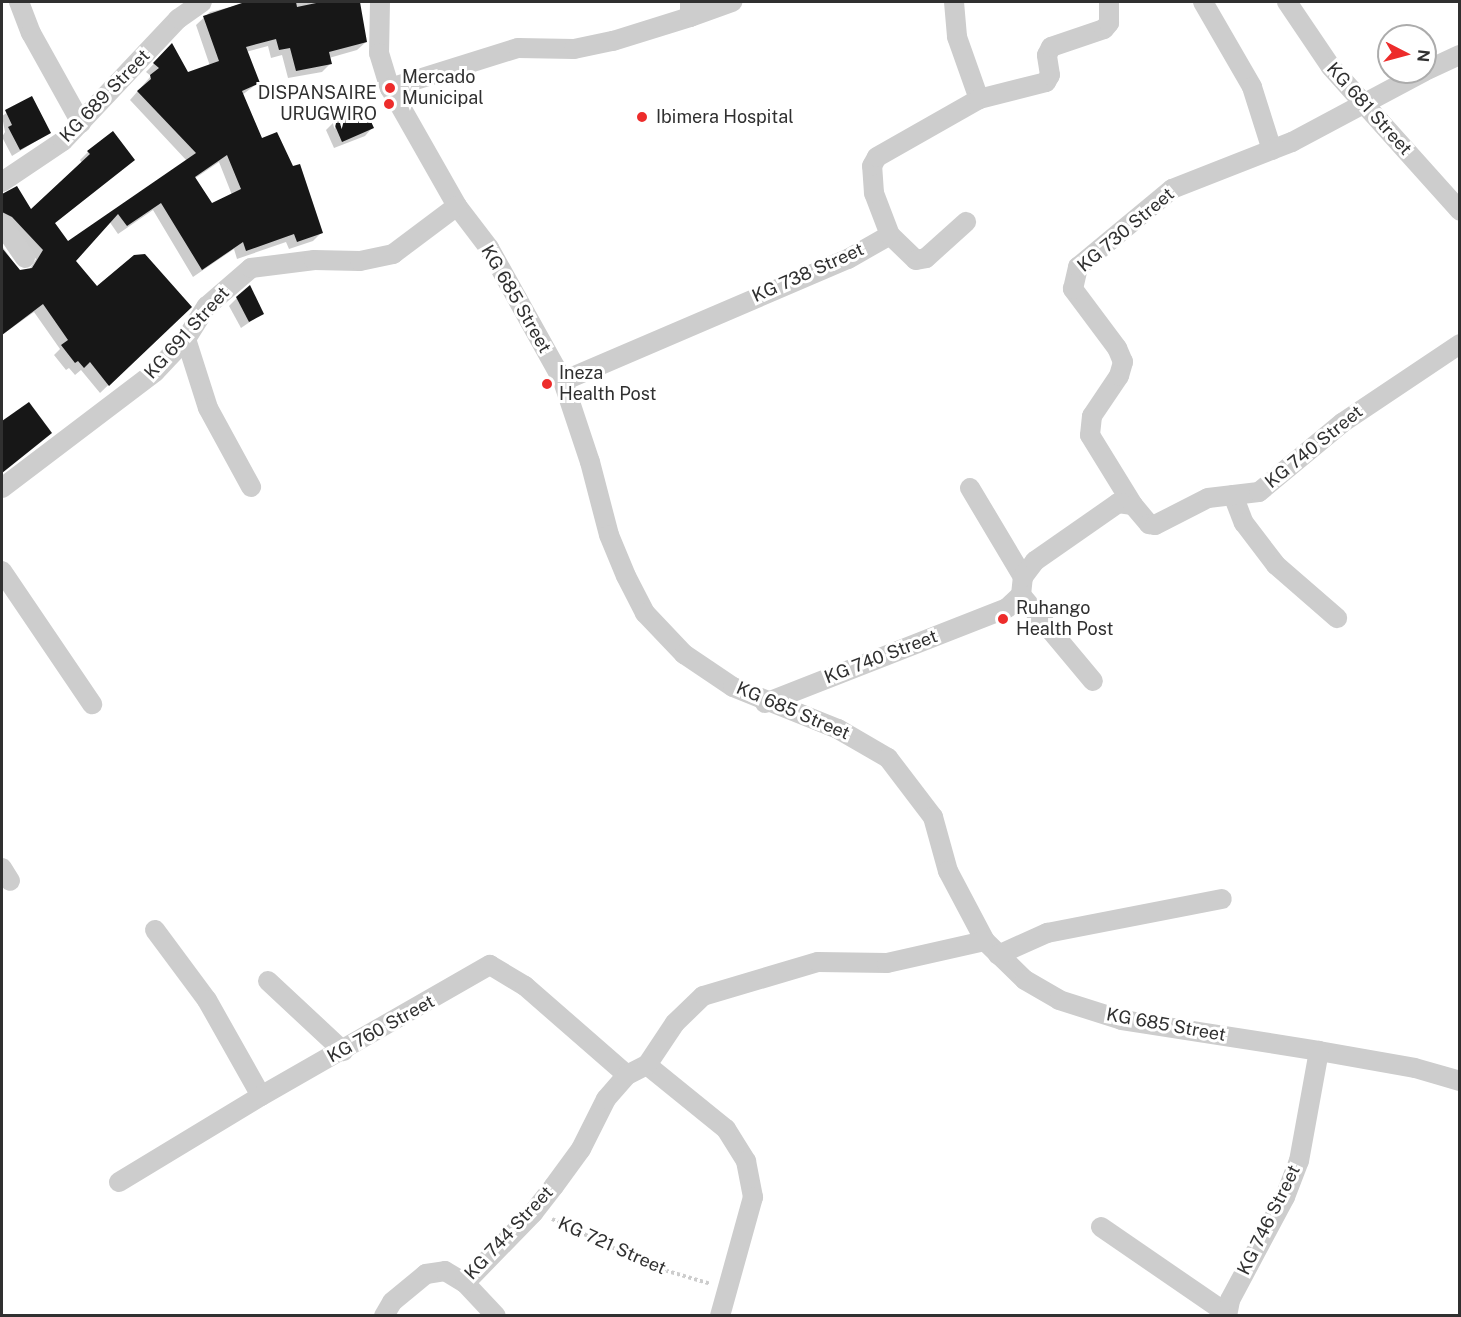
<!DOCTYPE html>
<style>
body{margin:0}
#map{position:relative;width:1461px;height:1317px;overflow:hidden;background:#fff;font-family:"Public Sans",sans-serif}
div>[style]{position:absolute}
[style*='--x']{left:calc(var(--x)*1px);top:calc(var(--y)*1px);width:calc(var(--w)*1px);rotate:calc(var(--a)*1deg)}
.shadow>*{inset:0;background:#0003}
.building>*{inset:0;background:#171717}
.path>*{height:4px;margin-top:-2px;transform-origin:0;background:repeating-linear-gradient(90deg,#cdcdcd 0 3px,transparent 0 6px)}
.street>*{height:20px;margin:-10px;padding:0 10px;transform-origin:10px;border-radius:10px;background:#cdcdcd}
.dots>*{width:16px;height:16px;translate:-50% -50%;box-sizing:border-box;border:3px solid #fff;border-radius:50%}
span{translate:-50% -50%;white-space:nowrap;text-align:center;line-height:1.15;-webkit-text-stroke:6px #fff;paint-order:stroke}
.poi-label{font-size:18px;color:#303030}
.left{translate:0 -50%;text-align:left}
.right{translate:-100% -50%;text-align:right}
.street-label{font-size:18px;color:#303030}
.frame{position:absolute;inset:0;border:3px solid #303030;pointer-events:none}
.north{position:absolute;left:1377px;top:24px;width:60px;height:60px;box-sizing:border-box;background:#fff;border:2px solid #acacac;border-radius:50%;rotate:96deg;font-size:16px;font-weight:700;line-height:24px;text-align:center;color:#303030}
.north::after{content:'';display:block;margin:auto;width:21px;height:27px;background:#ed2c2b;clip-path:polygon(50% 0,100% 100%,50% 72%,0 100%)}
</style>
<div id="map">
<div class="shadow">
<i style="clip-path:polygon(evenodd,251px 2px,356px 2px,366px 42px,357px 50px,329px 58px,330px 64px,322px 72px,288px 78px,282px 55px,271px 58px,268px 46px,246px 52px,258px 83px,242px 95px,261px 140px,321px 233px,313px 241px,289px 249px,286px 242px,237px 259px,234px 249px,193px 277px,153px 210px,118px 234px,109px 221px,74px 261px,97px 288px,190px 307px,100px 393px,81px 370px,75px 375px,69px 368px,66px 370px,54px 355px,60px 349px,34px 312px,2px 335px,2px 246px,20px 272px,29px 270px,36px 259px,2px 224px,2px 196px,17px 188px,30px 212px,82px 163px,80px 160px,88px 152px,133px 160px,54px 224px,68px 243px,187px 161px,130px 100px,151px 76px,146px 72px,171px 46px,188px 74px,210px 66px,196px 25px,210px 12px,251px 2px,219px 162px,232px 195px,211px 205px,194px 179px,219px 162px)"></i>
<i style="clip-path:polygon(31px 98px,49px 133px,12px 156px,2px 137px,5px 132px,2px 116px)"></i>
<i style="clip-path:polygon(361px 119px,372px 128px,365px 136px,334px 148px,326px 130px,334px 122px)"></i>
<i style="clip-path:polygon(237px 298px,263px 313px,241px 328px,229px 306px)"></i>
<i style="clip-path:polygon(2px 421px,42px 441px,2px 473px)"></i>
</div>
<div class="building">
<i style="clip-path:polygon(evenodd,245px 2px,296px 2px,297px 7px,321px 2px,360px 2px,367px 42px,329px 52px,332px 64px,296px 71px,290px 48px,279px 50px,276px 39px,246px 47px,260px 83px,242px 91px,262px 138px,277px 132px,293px 166px,300px 164px,323px 233px,297px 242px,294px 234px,246px 251px,243px 242px,202px 270px,161px 203px,127px 226px,118px 214px,76px 261px,97px 286px,134px 255px,145px 254px,192px 307px,109px 386px,90px 362px,84px 368px,78px 361px,75px 363px,61px 345px,68px 340px,43px 304px,2px 335px,2px 248px,20px 270px,32px 268px,43px 250px,12px 217px,2px 212px,2px 194px,17px 186px,31px 209px,90px 154px,87px 151px,113px 131px,135px 160px,55px 223px,68px 241px,196px 153px,137px 91px,151px 79px,150px 75px,159px 68px,153px 63px,172px 43px,188px 72px,219px 61px,203px 16px,245px 2px,227px 155px,241px 189px,212px 203px,195px 177px,227px 155px)"></i>
<i style="clip-path:polygon(32px 96px,51px 133px,20px 150px,8px 127px,12px 125px,5px 110px)"></i>
<i style="clip-path:polygon(359px 110px,362px 117px,368px 115px,374px 128px,342px 142px,333px 121px)"></i>
<i style="clip-path:polygon(250px 285px,264px 314px,249px 322px,236px 297px)"></i>
<i style="clip-path:polygon(29px 402px,52px 433px,2px 473px,2px 421px)"></i>
</div>
<div class="path">
<i style="--x:552;--y:1219;--w:113;--a:25.2"></i>
<i style="--x:654;--y:1267;--w:59;--a:16.6"></i>
</div>
<div class="street">
<i style="--x:19;--y:2;--w:33;--a:69"></i>
<i style="--x:31;--y:33;--w:103;--a:60.9"></i>
<i style="--x:380;--y:2;--w:51;--a:91.1"></i>
<i style="--x:379;--y:53;--w:37;--a:73"></i>
<i style="--x:390;--y:88;--w:136;--a:60.4"></i>
<i style="--x:457;--y:206;--w:53;--a:52.7"></i>
<i style="--x:489;--y:248;--w:152;--a:60.9"></i>
<i style="--x:563;--y:381;--w:85;--a:71.6"></i>
<i style="--x:590;--y:462;--w:75;--a:75.4"></i>
<i style="--x:609;--y:535;--w:44;--a:67.5"></i>
<i style="--x:626;--y:576;--w:42;--a:62.8"></i>
<i style="--x:645;--y:613;--w:57;--a:46.4"></i>
<i style="--x:684;--y:654;--w:59;--a:34"></i>
<i style="--x:733;--y:687;--w:113;--a:21.8"></i>
<i style="--x:838;--y:729;--w:58;--a:30.1"></i>
<i style="--x:888;--y:758;--w:74;--a:52.7"></i>
<i style="--x:933;--y:817;--w:56;--a:74.5"></i>
<i style="--x:948;--y:871;--w:79;--a:62.1"></i>
<i style="--x:985;--y:941;--w:56;--a:44.3"></i>
<i style="--x:1025;--y:980;--w:39;--a:30"></i>
<i style="--x:1059;--y:1000;--w:66;--a:17.6"></i>
<i style="--x:1122;--y:1020;--w:199;--a:8.9"></i>
<i style="--x:1319;--y:1051;--w:97;--a:10"></i>
<i style="--x:1415;--y:1068;--w:47;--a:16.1"></i>
<i style="--x:954;--y:2;--w:35;--a:85"></i>
<i style="--x:957;--y:37;--w:66;--a:70.5"></i>
<i style="--x:1203;--y:2;--w:98;--a:60"></i>
<i style="--x:1252;--y:87;--w:66;--a:72.4"></i>
<i style="--x:1287;--y:2;--w:78;--a:55.9"></i>
<i style="--x:1331;--y:67;--w:193;--a:48.1"></i>
<i style="--x:690;--y:17;--w:45;--a:-19.7"></i>
<i style="--x:1425;--y:71;--w:38;--a:-25"></i>
<i style="--x:390;--y:88;--w:134;--a:-17.4"></i>
<i style="--x:518;--y:48;--w:56;--a:1"></i>
<i style="--x:574;--y:49;--w:40;--a:-12"></i>
<i style="--x:613;--y:41;--w:81;--a:-17.3"></i>
<i style="--x:690;--y:17;--w:15;--a:-90"></i>
<i style="--x:2;--y:182;--w:73;--a:-33.9"></i>
<i style="--x:63;--y:141;--w:168;--a:-46.7"></i>
<i style="--x:178;--y:19;--w:29;--a:-35"></i>
<i style="--x:2;--y:224;--w:41;--a:55.9"></i>
<i style="--x:890;--y:235;--w:36;--a:44"></i>
<i style="--x:916;--y:260;--w:10;--a:-11"></i>
<i style="--x:926;--y:258;--w:54;--a:-42"></i>
<i style="--x:186;--y:339;--w:72;--a:72.3"></i>
<i style="--x:208;--y:408;--w:90;--a:61.4"></i>
<i style="--x:563;--y:381;--w:310;--a:-23.2"></i>
<i style="--x:848;--y:259;--w:48;--a:-29.7"></i>
<i style="--x:890;--y:235;--w:45;--a:-110.9"></i>
<i style="--x:874;--y:193;--w:27;--a:-94"></i>
<i style="--x:872;--y:166;--w:10;--a:-61"></i>
<i style="--x:877;--y:157;--w:117;--a:-29.6"></i>
<i style="--x:979;--y:99;--w:69;--a:-14.2"></i>
<i style="--x:1046;--y:82;--w:8;--a:-60"></i>
<i style="--x:1050;--y:75;--w:20;--a:-99"></i>
<i style="--x:1047;--y:55;--w:9;--a:-63"></i>
<i style="--x:1051;--y:47;--w:56;--a:-18.8"></i>
<i style="--x:1104;--y:29;--w:8;--a:-50"></i>
<i style="--x:1109;--y:23;--w:21;--a:-90"></i>
<i style="--x:2;--y:488;--w:192;--a:-37.2"></i>
<i style="--x:155;--y:372;--w:45;--a:-46.8"></i>
<i style="--x:186;--y:339;--w:39;--a:-58"></i>
<i style="--x:207;--y:306;--w:58;--a:-40.8"></i>
<i style="--x:251;--y:268;--w:64;--a:-7.2"></i>
<i style="--x:314;--y:260;--w:46;--a:1.2"></i>
<i style="--x:360;--y:261;--w:34;--a:-12"></i>
<i style="--x:393;--y:254;--w:80;--a:-36.9"></i>
<i style="--x:970;--y:488;--w:104;--a:59.2"></i>
<i style="--x:1233;--y:495;--w:30;--a:69"></i>
<i style="--x:1244;--y:523;--w:53;--a:52.7"></i>
<i style="--x:1276;--y:565;--w:81;--a:41"></i>
<i style="--x:1133;--y:505;--w:82;--a:-121.6"></i>
<i style="--x:1090;--y:435;--w:19;--a:-84"></i>
<i style="--x:1092;--y:416;--w:48;--a:-56"></i>
<i style="--x:1119;--y:376;--w:15;--a:-74"></i>
<i style="--x:1123;--y:362;--w:15;--a:-113"></i>
<i style="--x:1117;--y:348;--w:74;--a:-126.7"></i>
<i style="--x:1073;--y:289;--w:23;--a:-77"></i>
<i style="--x:1078;--y:267;--w:122;--a:-39.7"></i>
<i style="--x:1172;--y:189;--w:129;--a:-21.4"></i>
<i style="--x:1292;--y:142;--w:149;--a:-28.1"></i>
<i style="--x:2;--y:571;--w:161;--a:55.9"></i>
<i style="--x:1021;--y:595;--w:112;--a:50.1"></i>
<i style="--x:765;--y:703;--w:260;--a:-21.4"></i>
<i style="--x:1007;--y:608;--w:19;--a:-43"></i>
<i style="--x:1021;--y:595;--w:18;--a:-84"></i>
<i style="--x:1023;--y:577;--w:20;--a:-53"></i>
<i style="--x:1035;--y:561;--w:101;--a:-34.9"></i>
<i style="--x:1118;--y:503;--w:15;--a:8"></i>
<i style="--x:1133;--y:505;--w:25;--a:50"></i>
<i style="--x:1149;--y:524;--w:6;--a:9"></i>
<i style="--x:1155;--y:525;--w:59;--a:-27"></i>
<i style="--x:1208;--y:498;--w:51;--a:-6.7"></i>
<i style="--x:1259;--y:492;--w:108;--a:-39.7"></i>
<i style="--x:1342;--y:423;--w:142;--a:-33.8"></i>
<i style="--x:2;--y:868;--w:15;--a:58"></i>
<i style="--x:155;--y:930;--w:87;--a:53.4"></i>
<i style="--x:207;--y:1000;--w:110;--a:60.6"></i>
<i style="--x:998;--y:955;--w:54;--a:-24.2"></i>
<i style="--x:1047;--y:933;--w:178;--a:-11"></i>
<i style="--x:268;--y:981;--w:103;--a:43"></i>
<i style="--x:647;--y:1065;--w:102;--a:39"></i>
<i style="--x:726;--y:1129;--w:38;--a:58"></i>
<i style="--x:746;--y:1161;--w:37;--a:79"></i>
<i style="--x:753;--y:1197;--w:123;--a:105.5"></i>
<i style="--x:119;--y:1182;--w:166;--a:-31.2"></i>
<i style="--x:261;--y:1096;--w:264;--a:-29.8"></i>
<i style="--x:490;--y:965;--w:41;--a:31"></i>
<i style="--x:525;--y:986;--w:135;--a:41.1"></i>
<i style="--x:1101;--y:1227;--w:152;--a:34.5"></i>
<i style="--x:465;--y:1283;--w:45;--a:46.8"></i>
<i style="--x:384;--y:1316;--w:16;--a:-60"></i>
<i style="--x:392;--y:1302;--w:44;--a:-39.5"></i>
<i style="--x:426;--y:1274;--w:19;--a:-9"></i>
<i style="--x:445;--y:1271;--w:23;--a:31"></i>
<i style="--x:465;--y:1283;--w:98;--a:-45.8"></i>
<i style="--x:533;--y:1213;--w:34;--a:-52"></i>
<i style="--x:554;--y:1186;--w:46;--a:-53.9"></i>
<i style="--x:581;--y:1149;--w:56;--a:-63.4"></i>
<i style="--x:606;--y:1099;--w:32;--a:-49"></i>
<i style="--x:627;--y:1075;--w:22;--a:-27"></i>
<i style="--x:647;--y:1065;--w:50;--a:-56.3"></i>
<i style="--x:675;--y:1023;--w:39;--a:-44"></i>
<i style="--x:703;--y:996;--w:120;--a:-16.5"></i>
<i style="--x:818;--y:962;--w:69;--a:0.8"></i>
<i style="--x:887;--y:963;--w:100;--a:-12.7"></i>
<i style="--x:1227;--y:1316;--w:16;--a:-79"></i>
<i style="--x:1230;--y:1300;--w:117;--a:-61.9"></i>
<i style="--x:1285;--y:1197;--w:39;--a:-69"></i>
<i style="--x:1299;--y:1161;--w:112;--a:-79.7"></i>
</div>
<div class="dots">
<i style="left:390px;top:88px;background:#ed2c2b"></i>
<i style="left:389px;top:104px;background:#ed2c2b"></i>
<i style="left:642px;top:117px;background:#ed2c2b"></i>
<i style="left:547px;top:384px;background:#ed2c2b"></i>
<i style="left:1003px;top:619px;background:#ed2c2b"></i>
</div>
<div class="poi-label">
<span class="left" style="left:402px;top:88px">Mercado<br>Municipal</span>
<span class="right" style="left:377px;top:104px">DISPANSAIRE<br>URUGWIRO</span>
<span class="left" style="left:656px;top:117px">Ibimera Hospital</span>
<span class="left" style="left:559px;top:384px">Ineza<br>Health Post</span>
<span class="left" style="left:1016px;top:619px">Ruhango<br>Health Post</span>
</div>
<div class="street-label">
<span style="left:105px;top:96px;rotate:-46deg">KG 689 Street</span>
<span style="left:1369px;top:109px;rotate:48deg">KG 681 Street</span>
<span style="left:1126px;top:230px;rotate:-40deg">KG 730 Street</span>
<span style="left:808px;top:273px;rotate:-24deg">KG 738 Street</span>
<span style="left:516px;top:299px;rotate:60deg">KG 685 Street</span>
<span style="left:187px;top:333px;rotate:-48deg">KG 691 Street</span>
<span style="left:1314px;top:447px;rotate:-39deg">KG 740 Street</span>
<span style="left:881px;top:657px;rotate:-21deg">KG 740 Street</span>
<span style="left:793px;top:711px;rotate:23deg">KG 685 Street</span>
<span style="left:1166px;top:1025px;rotate:10deg">KG 685 Street</span>
<span style="left:381px;top:1029px;rotate:-29deg">KG 760 Street</span>
<span style="left:1269px;top:1220px;rotate:-64deg">KG 746 Street</span>
<span style="left:509px;top:1233px;rotate:-47deg">KG 744 Street</span>
<span style="left:612px;top:1246px;rotate:24deg">KG 721 Street</span>
</div>
<div class="frame"></div>
<div class="north">N</div>
</div>
